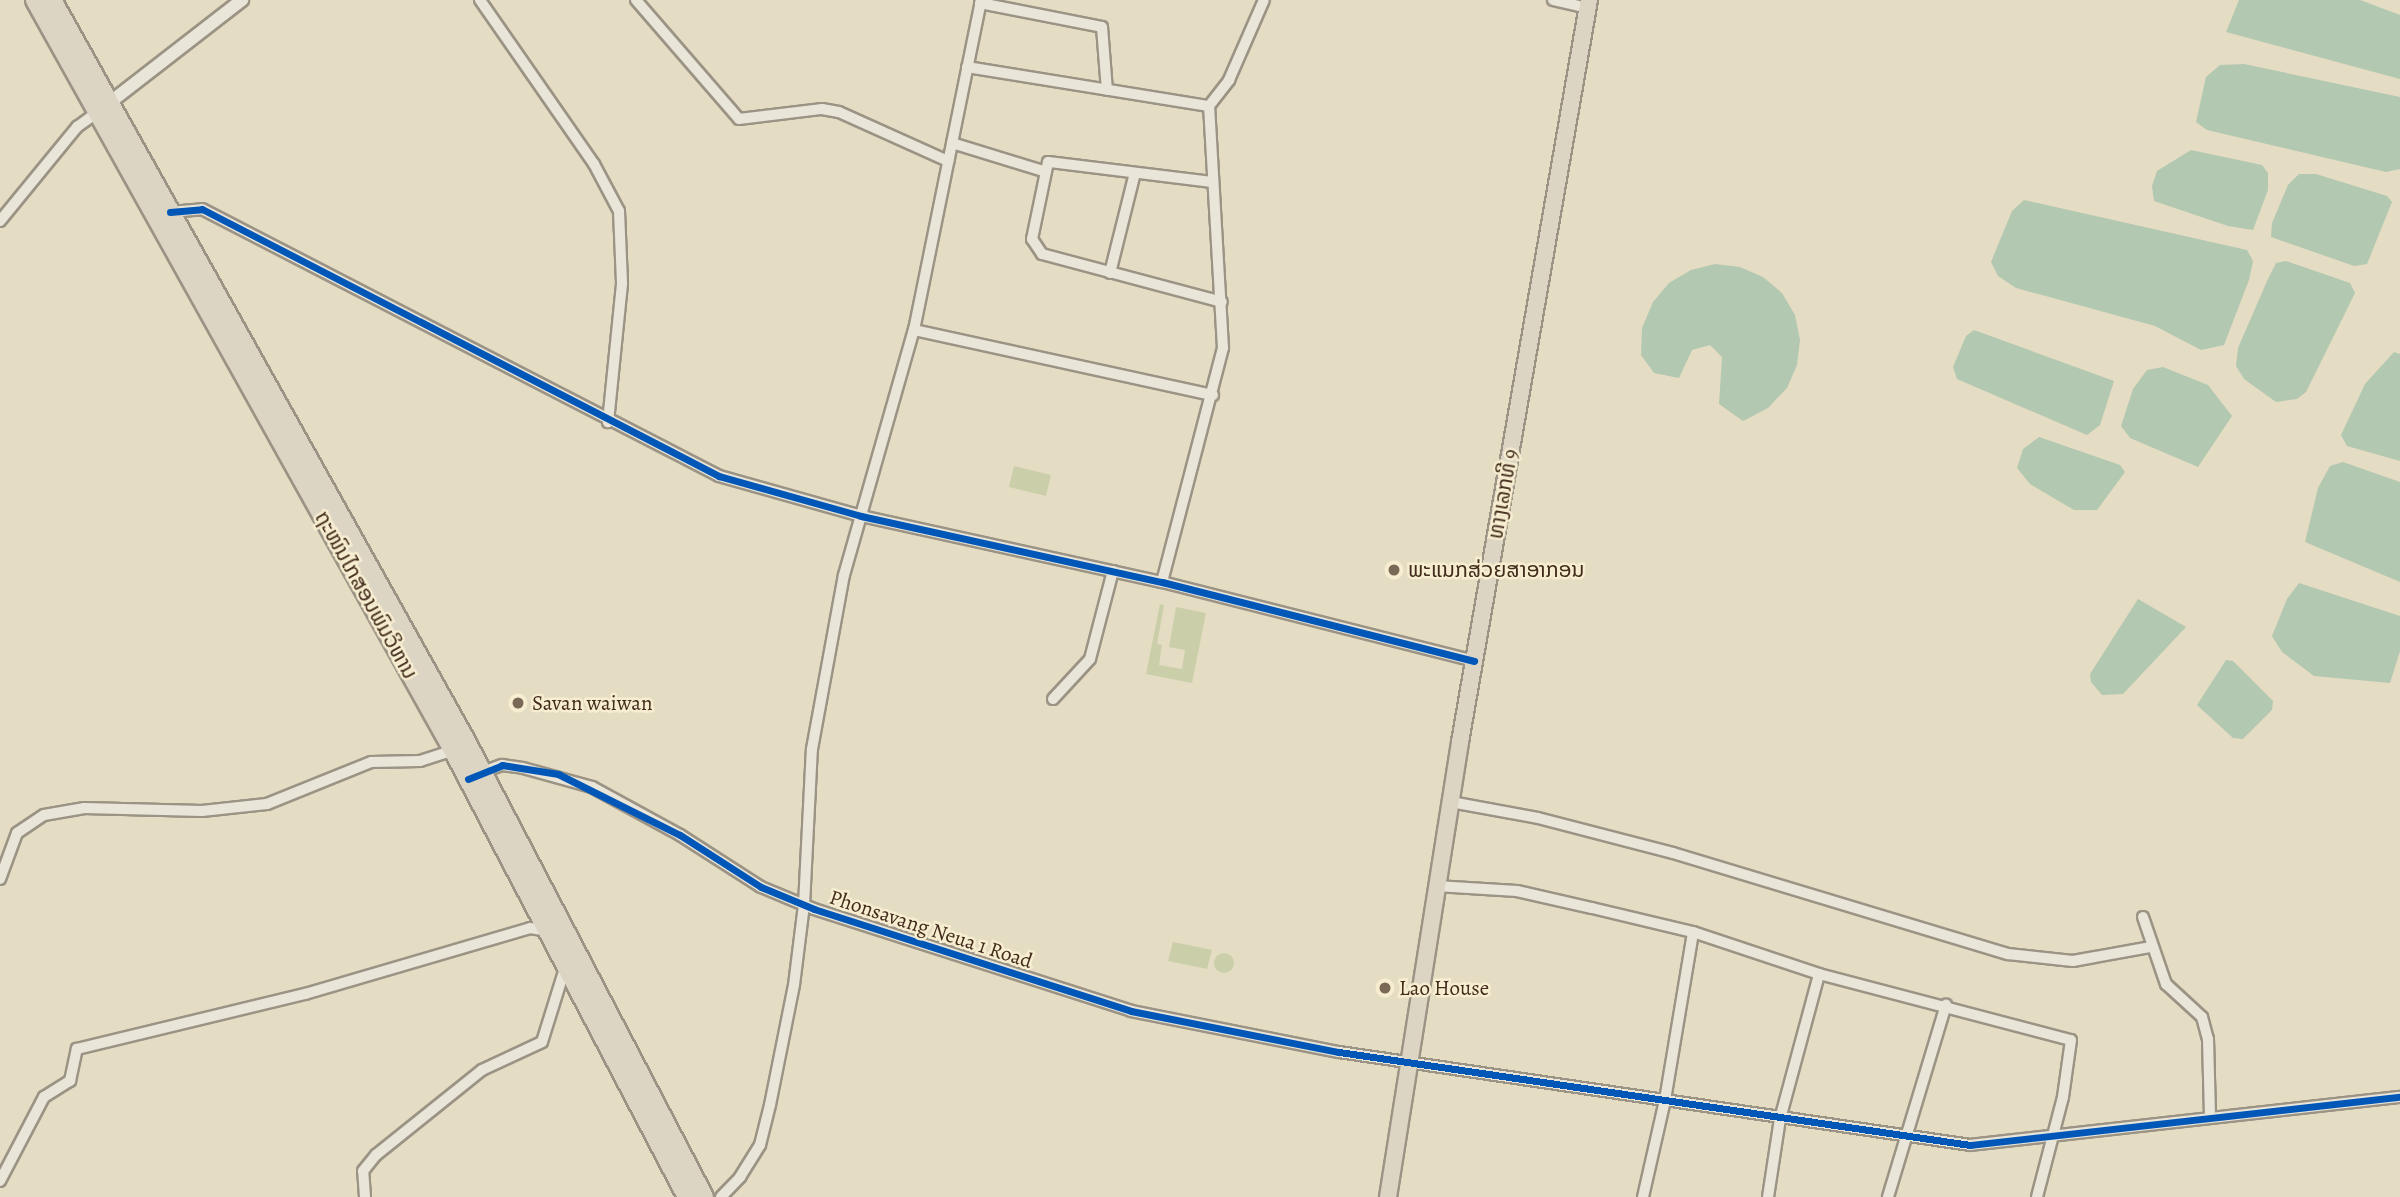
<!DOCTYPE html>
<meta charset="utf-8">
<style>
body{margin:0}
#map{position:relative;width:2400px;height:1197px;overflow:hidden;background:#e4dcc3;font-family:Alegreya,"Noto Sans Lao",serif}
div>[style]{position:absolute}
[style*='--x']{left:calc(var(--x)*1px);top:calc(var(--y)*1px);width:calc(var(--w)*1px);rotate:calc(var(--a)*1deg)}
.green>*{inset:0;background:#cacfa9}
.round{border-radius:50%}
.water>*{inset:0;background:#b2c8b0}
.roads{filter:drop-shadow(2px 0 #9b9384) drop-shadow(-2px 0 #9b9384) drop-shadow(0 2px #9b9384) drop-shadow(0 -2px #9b9384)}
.minor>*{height:10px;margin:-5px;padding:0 5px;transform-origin:5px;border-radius:5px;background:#e9e5d9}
.tertiary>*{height:12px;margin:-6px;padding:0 6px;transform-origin:6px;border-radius:6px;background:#e9e5d9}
.primary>*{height:16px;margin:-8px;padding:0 8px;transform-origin:8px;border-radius:8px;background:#dcd5c4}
.trunk>*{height:18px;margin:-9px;padding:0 9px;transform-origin:9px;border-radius:9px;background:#dcd5c4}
.cycleway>*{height:7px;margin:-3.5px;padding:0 3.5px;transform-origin:3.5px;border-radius:3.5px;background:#0057b8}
.dots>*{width:19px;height:19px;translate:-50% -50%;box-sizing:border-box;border:4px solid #f7edd0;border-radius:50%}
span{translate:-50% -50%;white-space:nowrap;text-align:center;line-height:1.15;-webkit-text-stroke:5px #f7edd0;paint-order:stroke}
.street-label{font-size:21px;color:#412b1c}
.poi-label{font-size:21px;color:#412b1c}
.left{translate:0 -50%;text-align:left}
</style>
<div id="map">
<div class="green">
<i style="clip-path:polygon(1014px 466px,1051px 475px,1046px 496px,1009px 487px)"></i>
<i style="clip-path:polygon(1160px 604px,1164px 605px,1157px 644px,1162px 645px,1159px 665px,1182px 669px,1185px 650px,1169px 647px,1176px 607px,1206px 613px,1192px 683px,1146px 674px)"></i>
<i style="clip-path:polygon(1173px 942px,1212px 950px,1207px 969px,1168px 961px)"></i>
<i class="round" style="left:1214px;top:953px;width:20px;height:20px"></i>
</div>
<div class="water">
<i style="clip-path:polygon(2239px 0,2360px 0,2400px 15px,2400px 79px,2226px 32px)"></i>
<i style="clip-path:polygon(2244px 64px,2400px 97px,2400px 169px,2386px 172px,2207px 130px,2196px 122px,2206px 77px,2220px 65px)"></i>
<i style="clip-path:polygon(2191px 150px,2262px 165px,2268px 173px,2268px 190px,2253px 230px,2228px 226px,2154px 201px,2152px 186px,2157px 171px)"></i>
<i style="clip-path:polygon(2299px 174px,2316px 174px,2387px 196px,2392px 202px,2367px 264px,2354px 266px,2271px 237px,2272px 223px,2288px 185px)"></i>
<i style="clip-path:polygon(2024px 200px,2247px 250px,2253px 261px,2249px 280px,2224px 345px,2201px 350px,2155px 326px,2016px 288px,1998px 276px,1991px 262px,2012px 211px)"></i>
<i style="clip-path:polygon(2286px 261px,2350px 283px,2355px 293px,2306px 392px,2297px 399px,2276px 402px,2244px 379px,2236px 366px,2238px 348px,2268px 279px,2276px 263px)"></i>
<i style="clip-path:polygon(1715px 264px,1740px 267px,1763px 277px,1782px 293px,1795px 315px,1800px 340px,1797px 365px,1787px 388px,1768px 408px,1743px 421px,1719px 404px,1722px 357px,1710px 345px,1692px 350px,1679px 378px,1654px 373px,1641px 355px,1642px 328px,1653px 302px,1669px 283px,1691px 270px)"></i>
<i style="clip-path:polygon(1974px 330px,2114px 381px,2100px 425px,2087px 435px,1957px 379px,1953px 367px,1966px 336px)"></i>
<i style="clip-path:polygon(2394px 352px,2400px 354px,2400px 461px,2347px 446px,2341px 435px,2365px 384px)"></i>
<i style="clip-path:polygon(2163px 367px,2208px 385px,2232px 416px,2198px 467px,2130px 438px,2121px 426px,2133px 389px,2147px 370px)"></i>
<i style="clip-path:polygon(2039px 437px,2120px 465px,2125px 472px,2097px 510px,2074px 510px,2030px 484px,2017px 468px,2023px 449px)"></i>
<i style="clip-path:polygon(2343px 462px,2400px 482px,2400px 582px,2305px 542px,2318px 488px,2330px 466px)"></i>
<i style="clip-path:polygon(2299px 583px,2400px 616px,2400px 651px,2390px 683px,2314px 676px,2282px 652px,2272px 636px,2287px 599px)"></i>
<i style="clip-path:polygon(2138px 599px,2186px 627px,2123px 694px,2102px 695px,2091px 682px,2090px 674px)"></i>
<i style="clip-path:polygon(2226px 660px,2233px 661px,2273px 701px,2272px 710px,2243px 739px,2233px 738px,2197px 705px)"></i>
</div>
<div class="roads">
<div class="minor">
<i style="--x:480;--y:0;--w:200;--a:55.2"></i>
<i style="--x:594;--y:164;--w:53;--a:62"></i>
<i style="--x:619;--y:211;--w:73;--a:87.6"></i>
<i style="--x:622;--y:284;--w:139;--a:95.8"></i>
<i style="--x:636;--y:0;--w:157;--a:49.1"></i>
<i style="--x:739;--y:119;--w:84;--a:-6.9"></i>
<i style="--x:822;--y:109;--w:17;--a:10"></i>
<i style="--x:839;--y:112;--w:120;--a:24.2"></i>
<i style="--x:1553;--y:0;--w:35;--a:13"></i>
<i style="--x:980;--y:3;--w:124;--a:11.1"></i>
<i style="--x:1102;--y:27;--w:63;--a:85.5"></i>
<i style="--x:967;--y:67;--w:245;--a:9.2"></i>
<i style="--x:952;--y:143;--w:98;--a:17.1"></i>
<i style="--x:1212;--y:182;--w:165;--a:-173"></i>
<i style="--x:1048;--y:162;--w:79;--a:101.7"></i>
<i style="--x:1032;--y:239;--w:18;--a:56"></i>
<i style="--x:1042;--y:254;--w:186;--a:14.9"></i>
<i style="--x:170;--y:212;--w:32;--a:-5"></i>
<i style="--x:202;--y:209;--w:582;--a:27.31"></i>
<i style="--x:719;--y:476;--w:148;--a:15.7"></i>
<i style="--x:861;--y:516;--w:308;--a:12.4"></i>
<i style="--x:1162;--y:582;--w:322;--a:14.2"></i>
<i style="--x:0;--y:221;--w:122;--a:-50.7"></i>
<i style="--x:77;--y:127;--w:24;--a:-36"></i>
<i style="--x:1110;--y:273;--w:103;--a:-76"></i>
<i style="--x:914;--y:330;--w:306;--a:12.3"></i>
<i style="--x:1162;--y:582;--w:242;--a:-75.4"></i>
<i style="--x:1223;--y:348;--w:242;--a:-93.3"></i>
<i style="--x:1209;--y:106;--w:33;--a:-52"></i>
<i style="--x:1229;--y:80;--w:87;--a:-66.4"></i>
<i style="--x:1053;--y:699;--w:54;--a:-47.2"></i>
<i style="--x:1090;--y:659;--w:91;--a:-75.4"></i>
<i style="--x:477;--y:774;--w:27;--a:-20"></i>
<i style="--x:502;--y:765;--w:21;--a:8"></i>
<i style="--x:523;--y:768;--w:72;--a:15.4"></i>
<i style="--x:592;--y:787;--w:100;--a:28.6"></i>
<i style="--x:680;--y:835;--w:96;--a:32.7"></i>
<i style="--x:761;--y:887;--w:57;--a:22.5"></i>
<i style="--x:814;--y:909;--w:333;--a:17.8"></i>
<i style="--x:1131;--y:1011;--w:212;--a:11.2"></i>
<i style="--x:1339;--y:1052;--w:638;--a:8.38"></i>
<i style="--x:1970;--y:1145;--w:433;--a:-6.4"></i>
<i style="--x:1451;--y:802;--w:88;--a:10.4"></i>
<i style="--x:1538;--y:818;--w:139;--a:14.5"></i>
<i style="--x:1673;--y:853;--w:350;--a:16.8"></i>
<i style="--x:2008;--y:954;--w:65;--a:6.1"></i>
<i style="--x:2073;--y:961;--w:78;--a:-10.3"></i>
<i style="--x:0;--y:879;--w:49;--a:-69.7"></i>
<i style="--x:17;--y:833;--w:32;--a:-34"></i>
<i style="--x:44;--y:815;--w:41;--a:-9.9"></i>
<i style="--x:84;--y:808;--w:118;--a:1.5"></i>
<i style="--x:202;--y:811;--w:65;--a:-6.1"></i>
<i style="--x:267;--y:804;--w:112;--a:-22"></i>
<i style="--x:371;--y:762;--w:49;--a:-1.2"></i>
<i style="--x:420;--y:761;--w:35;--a:-18"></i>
<i style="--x:1436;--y:886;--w:81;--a:3.5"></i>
<i style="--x:1517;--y:891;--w:77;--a:12.8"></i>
<i style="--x:1592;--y:908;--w:104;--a:13.4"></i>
<i style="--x:1693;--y:932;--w:133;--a:18.4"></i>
<i style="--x:1819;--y:974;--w:260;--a:14.7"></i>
<i style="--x:2071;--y:1040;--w:58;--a:98"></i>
<i style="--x:2063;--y:1097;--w:103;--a:104.6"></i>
<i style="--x:2143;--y:917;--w:71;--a:71.1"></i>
<i style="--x:2166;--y:984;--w:49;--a:42.5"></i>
<i style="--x:2202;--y:1017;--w:23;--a:75"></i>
<i style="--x:2208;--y:1039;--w:78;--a:88.5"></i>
<i style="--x:0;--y:1181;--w:95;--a:-62.4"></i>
<i style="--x:44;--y:1097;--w:31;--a:-32"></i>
<i style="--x:70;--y:1081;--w:33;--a:-78"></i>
<i style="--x:77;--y:1049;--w:235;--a:-13.6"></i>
<i style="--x:305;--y:994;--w:234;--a:-16.3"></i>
<i style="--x:530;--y:928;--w:19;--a:9"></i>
<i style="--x:365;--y:1197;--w:26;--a:-94"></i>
<i style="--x:363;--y:1171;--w:21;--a:-51"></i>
<i style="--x:376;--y:1155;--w:136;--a:-38.7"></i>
<i style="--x:482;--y:1070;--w:66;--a:-25"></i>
<i style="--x:542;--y:1042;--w:81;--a:-72.7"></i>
<i style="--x:721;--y:1197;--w:28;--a:-46"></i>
<i style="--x:740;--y:1177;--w:38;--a:-58"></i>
<i style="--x:760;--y:1145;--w:41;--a:-76"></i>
<i style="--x:770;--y:1105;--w:122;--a:-78.7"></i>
<i style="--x:794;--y:985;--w:81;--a:-82.9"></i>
<i style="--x:804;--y:905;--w:156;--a:-87.1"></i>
<i style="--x:812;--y:749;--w:177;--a:-79.6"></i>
<i style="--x:844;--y:575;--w:255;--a:-74.1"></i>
<i style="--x:914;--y:330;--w:337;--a:-78.5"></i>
<i style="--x:1643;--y:1197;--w:99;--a:-77.2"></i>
<i style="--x:1665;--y:1100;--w:170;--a:-80.5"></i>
<i style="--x:1768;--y:1197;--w:79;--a:-81.3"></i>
<i style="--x:1780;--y:1119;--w:150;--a:-74.9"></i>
<i style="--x:1888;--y:1197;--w:201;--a:-73.2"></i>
</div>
<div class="tertiary">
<i style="--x:104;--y:107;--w:175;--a:-37.8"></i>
</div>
<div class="primary">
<i style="--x:1388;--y:1197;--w:461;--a:-81"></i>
<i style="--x:1460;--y:742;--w:753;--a:-80.14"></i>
</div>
<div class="trunk">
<i style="--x:35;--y:0;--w:859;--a:60.87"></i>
<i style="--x:453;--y:750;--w:505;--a:62.37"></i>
<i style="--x:52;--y:0;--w:851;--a:60.81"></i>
<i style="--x:467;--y:743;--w:512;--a:62.43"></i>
</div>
</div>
<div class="cycleway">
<i style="--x:170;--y:212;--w:32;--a:-5"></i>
<i style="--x:202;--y:209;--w:582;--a:27.31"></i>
<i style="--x:719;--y:476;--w:148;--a:15.7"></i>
<i style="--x:861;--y:516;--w:308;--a:12.4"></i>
<i style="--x:1162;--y:582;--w:322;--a:14.2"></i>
<i style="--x:468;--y:779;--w:37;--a:-22"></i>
<i style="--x:502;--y:765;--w:57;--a:9.1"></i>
<i style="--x:558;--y:774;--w:136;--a:26.6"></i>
<i style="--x:680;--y:835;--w:96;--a:32.7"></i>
<i style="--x:761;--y:887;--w:57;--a:22.5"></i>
<i style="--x:814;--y:909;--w:333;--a:17.8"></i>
<i style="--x:1131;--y:1011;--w:212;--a:11.2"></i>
<i style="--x:1339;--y:1052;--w:638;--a:8.38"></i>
<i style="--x:1970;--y:1145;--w:433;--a:-6.4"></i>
</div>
<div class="dots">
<i style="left:1394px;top:570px;background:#7a6956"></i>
<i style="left:518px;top:703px;background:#7a6956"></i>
<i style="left:1385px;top:988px;background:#7a6956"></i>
</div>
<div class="street-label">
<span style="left:1503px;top:494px;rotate:-80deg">ທາງເລກທີ 9</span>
<span style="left:366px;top:595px;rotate:61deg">ຖະໜົນໄກສອນພົມວິຫານ</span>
<span style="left:931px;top:929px;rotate:18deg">Phonsavang Neua 1 Road</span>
</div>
<div class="poi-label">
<span class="left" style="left:1408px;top:570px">ພະແນກສ່ວຍສາອາກອນ</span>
<span class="left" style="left:532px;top:703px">Savan waiwan</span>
<span class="left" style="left:1399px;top:988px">Lao House</span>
</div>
</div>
